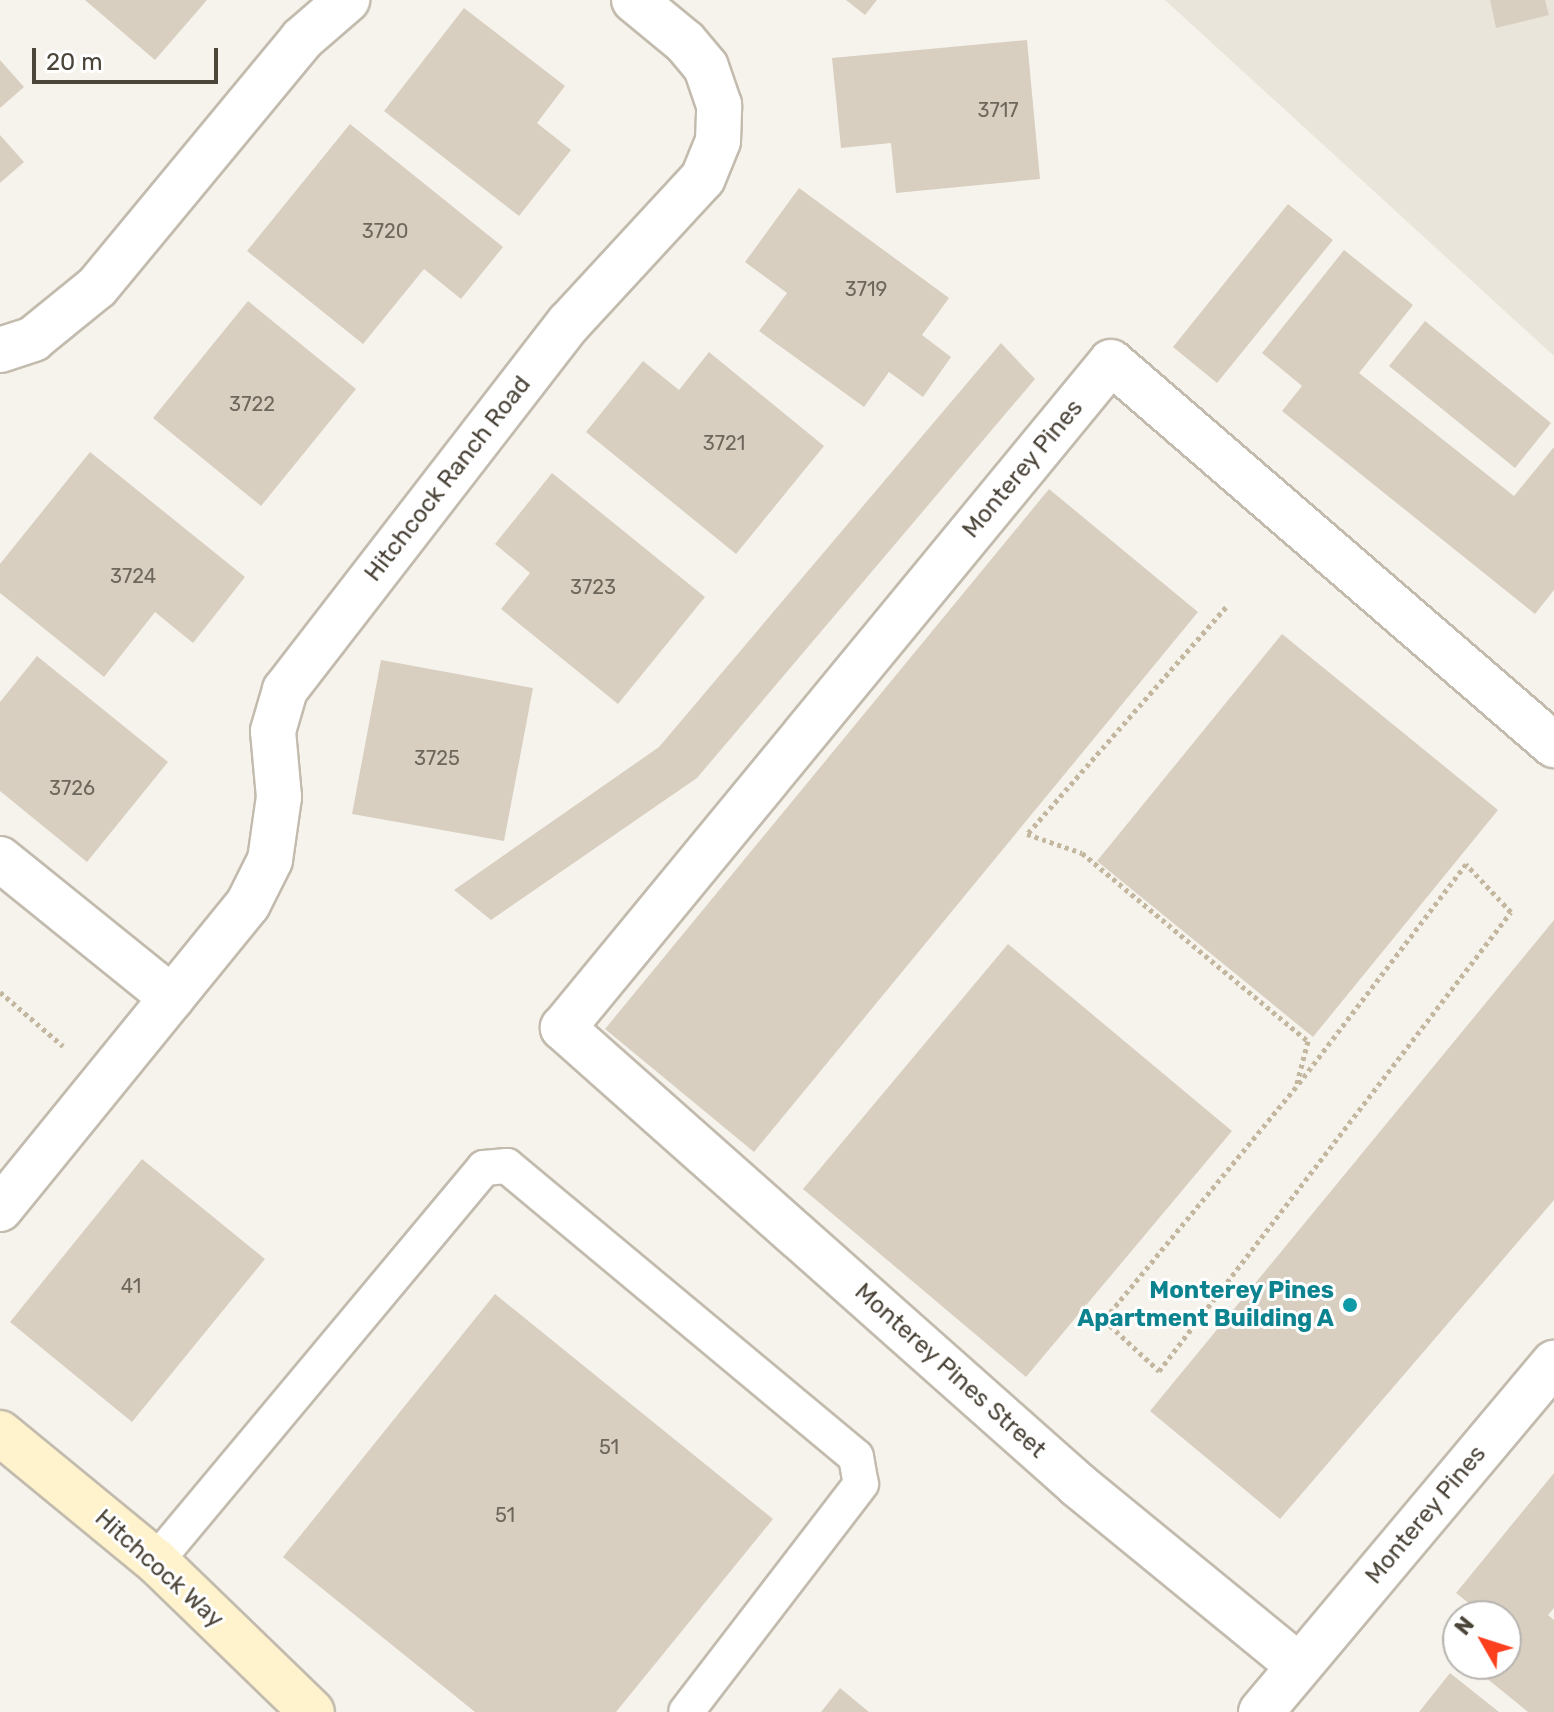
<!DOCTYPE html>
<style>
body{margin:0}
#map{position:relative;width:1554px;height:1712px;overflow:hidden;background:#f6f3ec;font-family:Rubik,sans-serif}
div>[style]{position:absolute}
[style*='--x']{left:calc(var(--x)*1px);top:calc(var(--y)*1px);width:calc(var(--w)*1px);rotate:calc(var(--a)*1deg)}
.residential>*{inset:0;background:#eae5da}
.building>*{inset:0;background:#d8cfc1}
.path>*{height:5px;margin-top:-2.5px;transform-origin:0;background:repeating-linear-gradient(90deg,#c4b79f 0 4px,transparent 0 8px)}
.roads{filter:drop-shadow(2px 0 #c2bbae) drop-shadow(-2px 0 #c2bbae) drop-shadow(0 2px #c2bbae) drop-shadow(0 -2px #c2bbae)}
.lane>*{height:34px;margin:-17px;padding:0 17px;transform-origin:17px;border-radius:17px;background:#fff}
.street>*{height:44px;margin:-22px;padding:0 22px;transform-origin:22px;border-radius:22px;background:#fff}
.secondary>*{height:44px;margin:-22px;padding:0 22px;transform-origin:22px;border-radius:22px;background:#fff3cd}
.dots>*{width:22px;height:22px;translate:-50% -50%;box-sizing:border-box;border:4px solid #fff;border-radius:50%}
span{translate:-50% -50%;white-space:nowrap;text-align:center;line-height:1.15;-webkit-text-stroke:6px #fff;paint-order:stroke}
.number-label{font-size:20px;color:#6e675b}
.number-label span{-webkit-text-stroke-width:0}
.street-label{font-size:24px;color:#4b4439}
.culture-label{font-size:24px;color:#0d838f;font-weight:700}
.right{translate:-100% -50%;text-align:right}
.north{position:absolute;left:1442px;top:1600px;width:80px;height:80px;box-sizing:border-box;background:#fff;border:2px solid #b7b4b0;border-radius:50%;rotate:309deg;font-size:22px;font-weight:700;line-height:32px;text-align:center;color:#4b4439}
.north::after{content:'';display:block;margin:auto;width:28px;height:36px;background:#fc3f1d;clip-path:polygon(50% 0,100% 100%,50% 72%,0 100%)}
.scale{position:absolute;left:32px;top:48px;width:186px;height:36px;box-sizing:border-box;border:4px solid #4b4439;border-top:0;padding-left:10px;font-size:24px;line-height:28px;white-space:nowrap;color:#4b4439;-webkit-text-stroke:6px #fff;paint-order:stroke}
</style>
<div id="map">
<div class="residential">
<i style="clip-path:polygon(1165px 0,1554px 0,1554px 356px)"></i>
</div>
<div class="building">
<i style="clip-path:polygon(85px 0,207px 0,155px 60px)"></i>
<i style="clip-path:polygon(846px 0,877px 0,865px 15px)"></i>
<i style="clip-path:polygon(1490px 0,1545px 0,1549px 15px,1496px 28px)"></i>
<i style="clip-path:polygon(464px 8px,565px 86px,537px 123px,571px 150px,519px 216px,384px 111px)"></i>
<i style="clip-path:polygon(1027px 40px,1040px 179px,896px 193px,891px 143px,841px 148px,832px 58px)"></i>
<i style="clip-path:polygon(0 60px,24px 87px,0 108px)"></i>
<i style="clip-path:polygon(350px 124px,503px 247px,461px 299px,424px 269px,363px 344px,247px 251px)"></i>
<i style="clip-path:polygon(0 135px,24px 162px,0 183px)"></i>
<i style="clip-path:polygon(799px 188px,949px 298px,922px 335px,951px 357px,923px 397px,889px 372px,864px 407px,759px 331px,787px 293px,745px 262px)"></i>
<i style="clip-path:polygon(1288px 204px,1333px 240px,1217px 383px,1173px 347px)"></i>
<i style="clip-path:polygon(1344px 250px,1413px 305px,1359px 373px,1514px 496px,1554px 447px,1554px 590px,1535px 614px,1282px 411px,1302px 386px,1262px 353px)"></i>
<i style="clip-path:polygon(248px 301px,356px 389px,261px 506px,153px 418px)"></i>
<i style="clip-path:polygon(1425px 321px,1551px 423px,1515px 468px,1389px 366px)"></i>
<i style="clip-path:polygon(1001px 343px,1035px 379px,697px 778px,491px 920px,454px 890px,659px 747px)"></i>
<i style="clip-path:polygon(709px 352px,824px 446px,736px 554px,586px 432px,643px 361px,679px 390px)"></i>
<i style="clip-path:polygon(90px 452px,245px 577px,193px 643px,155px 612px,104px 677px,0 593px,0 564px)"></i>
<i style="clip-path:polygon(552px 473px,705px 597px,618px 704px,501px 609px,530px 573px,495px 544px)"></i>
<i style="clip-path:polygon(1049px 489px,1198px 612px,754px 1152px,605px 1029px)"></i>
<i style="clip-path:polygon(1282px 634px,1498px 810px,1313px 1037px,1097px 861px)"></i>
<i style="clip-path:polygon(37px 656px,168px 762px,87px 862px,0 791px,0 702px)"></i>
<i style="clip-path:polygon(381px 660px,533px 688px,504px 841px,352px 814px)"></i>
<i style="clip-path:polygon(1554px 920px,1554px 1200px,1280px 1519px,1150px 1411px)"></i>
<i style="clip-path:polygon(1008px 944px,1232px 1131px,1026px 1377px,803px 1189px)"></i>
<i style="clip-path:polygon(142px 1159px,265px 1259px,132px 1422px,10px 1322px)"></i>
<i style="clip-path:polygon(495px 1294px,773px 1519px,616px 1712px,475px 1712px,283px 1557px)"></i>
<i style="clip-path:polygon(1554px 1473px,1554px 1608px,1548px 1615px,1554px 1620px,1554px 1712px,1528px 1712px,1469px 1664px,1506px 1664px,1506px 1616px,1485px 1616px,1456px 1593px)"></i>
<i style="clip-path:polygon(1450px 1673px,1499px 1712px,1419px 1712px)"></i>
<i style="clip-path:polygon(840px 1688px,869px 1712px,821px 1712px)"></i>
</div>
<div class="path">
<i style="--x:1226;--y:607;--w:302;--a:131.2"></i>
<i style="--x:1027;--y:834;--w:58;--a:19.1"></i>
<i style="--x:1082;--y:853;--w:294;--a:39.8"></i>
<i style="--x:1308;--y:1041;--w:48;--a:104.6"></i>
<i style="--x:1296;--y:1087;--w:302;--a:129.5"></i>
<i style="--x:1104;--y:1320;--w:75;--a:42.8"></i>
<i style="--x:1159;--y:1371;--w:578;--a:-52.52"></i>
<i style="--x:1511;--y:912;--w:66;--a:-133.2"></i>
<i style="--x:1466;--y:864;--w:280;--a:127.3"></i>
<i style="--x:0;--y:992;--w:83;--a:40.6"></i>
</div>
<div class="roads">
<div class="lane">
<i style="--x:156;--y:1561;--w:512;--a:-50.15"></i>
<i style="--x:484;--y:1168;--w:23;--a:-5"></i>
<i style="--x:507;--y:1166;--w:454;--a:39.8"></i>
<i style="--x:856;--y:1457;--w:27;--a:80"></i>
<i style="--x:861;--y:1484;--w:287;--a:127.5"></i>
</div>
<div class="street">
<i style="--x:0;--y:350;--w:35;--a:-18"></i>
<i style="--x:33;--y:339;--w:82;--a:-39.1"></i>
<i style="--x:97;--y:287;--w:322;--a:-50.4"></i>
<i style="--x:302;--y:39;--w:60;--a:-40.9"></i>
<i style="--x:0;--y:859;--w:221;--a:38.9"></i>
<i style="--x:0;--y:1209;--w:393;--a:-50.9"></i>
<i style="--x:248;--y:904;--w:49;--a:-63.4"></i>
<i style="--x:270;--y:860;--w:64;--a:-81.9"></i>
<i style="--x:279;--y:797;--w:66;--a:-95.2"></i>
<i style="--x:273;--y:731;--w:43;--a:-73.7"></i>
<i style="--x:285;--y:690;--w:464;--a:-52.3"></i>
<i style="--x:569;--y:323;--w:197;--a:-47.3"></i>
<i style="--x:703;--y:178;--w:40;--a:-68"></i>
<i style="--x:718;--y:141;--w:36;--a:-88"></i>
<i style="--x:719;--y:105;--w:40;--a:-108.9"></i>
<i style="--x:706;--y:67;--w:33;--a:-130"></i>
<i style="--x:685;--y:42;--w:66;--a:-140.5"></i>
<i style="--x:1299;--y:1666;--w:286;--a:-140.7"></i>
<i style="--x:1078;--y:1485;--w:689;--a:-138.41"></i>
<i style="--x:563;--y:1028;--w:862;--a:-50.55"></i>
<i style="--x:1111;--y:362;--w:586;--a:40.85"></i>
<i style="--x:1261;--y:1712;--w:456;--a:-50"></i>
</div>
<div class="secondary">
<i style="--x:0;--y:1433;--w:202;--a:39.4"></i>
<i style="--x:156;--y:1561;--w:217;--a:44.1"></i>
</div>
</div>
<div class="dots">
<i style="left:1350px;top:1305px;background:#0f9aa8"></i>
</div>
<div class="number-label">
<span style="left:998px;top:110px">3717</span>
<span style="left:385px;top:231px">3720</span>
<span style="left:866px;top:289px">3719</span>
<span style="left:252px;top:404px">3722</span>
<span style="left:724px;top:443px">3721</span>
<span style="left:133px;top:576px">3724</span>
<span style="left:593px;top:587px">3723</span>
<span style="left:437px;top:758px">3725</span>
<span style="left:72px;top:788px">3726</span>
<span style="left:131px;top:1286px">41</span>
<span style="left:609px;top:1447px">51</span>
<span style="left:505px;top:1515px">51</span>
</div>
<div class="street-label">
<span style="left:1023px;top:469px;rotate:-50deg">Monterey Pines</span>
<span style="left:448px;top:479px;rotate:-52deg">Hitchcock Ranch Road</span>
<span style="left:950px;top:1371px;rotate:42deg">Monterey Pines Street</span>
<span style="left:1426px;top:1515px;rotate:-50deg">Monterey Pines</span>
<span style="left:159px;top:1569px;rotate:42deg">Hitchcock Way</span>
</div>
<div class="culture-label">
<span class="right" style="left:1334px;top:1305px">Monterey Pines<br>Apartment Building A</span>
</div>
<div class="north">N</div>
<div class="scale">20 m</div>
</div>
